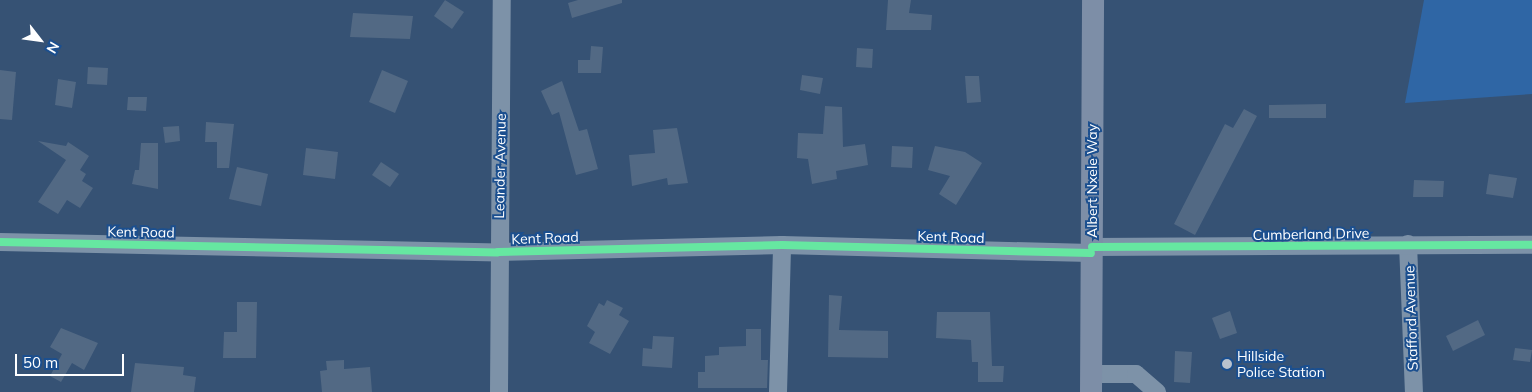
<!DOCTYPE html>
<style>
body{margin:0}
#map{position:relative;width:1532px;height:392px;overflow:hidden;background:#365274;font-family:Mulish,sans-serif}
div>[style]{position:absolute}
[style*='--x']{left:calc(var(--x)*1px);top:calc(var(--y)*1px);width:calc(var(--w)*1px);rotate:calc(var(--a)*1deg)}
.green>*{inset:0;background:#2f66a5}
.building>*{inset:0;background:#526984}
.minor>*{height:18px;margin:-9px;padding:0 9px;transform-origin:9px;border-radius:9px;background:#7d92a8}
.major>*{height:22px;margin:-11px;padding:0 11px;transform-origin:11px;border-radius:11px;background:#7d8ea7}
.cycleway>*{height:8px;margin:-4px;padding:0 4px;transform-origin:4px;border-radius:4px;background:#66e7a1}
.dots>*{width:14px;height:14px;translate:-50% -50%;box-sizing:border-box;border:2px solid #1b4f8f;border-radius:50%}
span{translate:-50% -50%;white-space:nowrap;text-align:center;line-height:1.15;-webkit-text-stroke:4px #1b4f8f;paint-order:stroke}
.street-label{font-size:14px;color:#fff}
.poi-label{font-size:14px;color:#fff}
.left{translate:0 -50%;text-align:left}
.north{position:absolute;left:15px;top:15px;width:50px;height:50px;-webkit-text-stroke:4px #1b4f8f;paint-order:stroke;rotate:120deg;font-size:14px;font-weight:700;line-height:20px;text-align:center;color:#fff}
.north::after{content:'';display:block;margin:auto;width:18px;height:22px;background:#fff;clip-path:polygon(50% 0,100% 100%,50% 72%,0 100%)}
.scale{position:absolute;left:15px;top:354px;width:109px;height:22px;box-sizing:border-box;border:2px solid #fff;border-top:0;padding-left:6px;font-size:15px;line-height:18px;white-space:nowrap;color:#fff;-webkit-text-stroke:4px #1b4f8f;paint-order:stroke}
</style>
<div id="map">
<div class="green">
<i style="clip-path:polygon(1424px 0,1532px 0,1532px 94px,1405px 103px)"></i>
</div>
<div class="building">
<i style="clip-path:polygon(445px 0,464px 12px,452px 29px,434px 16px)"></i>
<i style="clip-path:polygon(578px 0,622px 0,622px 3px,572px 18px,568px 3px)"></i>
<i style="clip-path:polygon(888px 0,911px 0,909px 13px,932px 15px,931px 30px,886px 30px)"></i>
<i style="clip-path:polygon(353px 13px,413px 16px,410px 39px,350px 37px)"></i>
<i style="clip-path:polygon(591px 46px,603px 47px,601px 73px,578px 73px,578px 60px,590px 60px)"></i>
<i style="clip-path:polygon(857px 48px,873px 49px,872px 68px,856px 67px)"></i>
<i style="clip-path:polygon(88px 67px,108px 68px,107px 85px,87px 84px)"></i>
<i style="clip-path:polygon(0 70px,16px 72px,12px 120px,0 119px)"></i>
<i style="clip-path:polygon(382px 70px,408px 81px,395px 113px,369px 102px)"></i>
<i style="clip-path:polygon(802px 75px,823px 78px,820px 94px,800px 90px)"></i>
<i style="clip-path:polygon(965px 76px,979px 76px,981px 102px,967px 103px)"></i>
<i style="clip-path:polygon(58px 79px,76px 82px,72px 108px,55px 105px)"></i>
<i style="clip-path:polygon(562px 81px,579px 131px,587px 129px,598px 169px,576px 175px,559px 112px,552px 115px,541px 91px)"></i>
<i style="clip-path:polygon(128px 97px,147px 97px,146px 111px,127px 110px)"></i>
<i style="clip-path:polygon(1326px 104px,1326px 118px,1269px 118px,1269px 105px)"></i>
<i style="clip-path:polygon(825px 106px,842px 107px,843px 147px,865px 144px,868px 165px,836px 171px,837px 179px,812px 184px,808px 159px,797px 158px,798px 133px,823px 134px)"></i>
<i style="clip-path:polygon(1244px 109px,1257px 116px,1195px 235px,1174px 224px,1225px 124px,1233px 128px)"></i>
<i style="clip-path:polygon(206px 122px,234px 124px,229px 168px,217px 168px,217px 142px,205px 142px)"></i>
<i style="clip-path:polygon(179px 126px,180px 141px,165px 143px,163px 127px)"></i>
<i style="clip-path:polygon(677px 128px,688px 183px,668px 185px,667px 178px,632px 186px,629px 155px,655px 153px,653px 130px)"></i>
<i style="clip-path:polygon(38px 141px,66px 146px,68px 142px,89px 156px,80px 170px,86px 174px,82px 181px,93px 188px,80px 208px,67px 200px,58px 214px,38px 202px,66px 160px)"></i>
<i style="clip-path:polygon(141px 143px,158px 143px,158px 189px,132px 184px,135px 170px,139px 170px)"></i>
<i style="clip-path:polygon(892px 146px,913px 147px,912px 168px,891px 167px)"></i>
<i style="clip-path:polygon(935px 146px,965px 152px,982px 163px,956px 205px,939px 194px,950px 176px,928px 170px)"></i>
<i style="clip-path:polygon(306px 148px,338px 152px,335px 179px,303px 175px)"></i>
<i style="clip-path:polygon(381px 162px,399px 174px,390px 187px,372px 175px)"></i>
<i style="clip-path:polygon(237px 167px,268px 174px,261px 206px,229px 199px)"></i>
<i style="clip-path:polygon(1489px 174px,1517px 178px,1513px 198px,1486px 194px)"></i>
<i style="clip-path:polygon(1414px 180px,1444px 181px,1443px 197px,1413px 197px)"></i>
<i style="clip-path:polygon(829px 295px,842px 296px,839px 330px,888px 331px,888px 358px,828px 357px)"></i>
<i style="clip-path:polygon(607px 300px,623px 308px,619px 315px,629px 321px,610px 354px,589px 343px,595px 332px,587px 326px,599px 303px,604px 306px)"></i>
<i style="clip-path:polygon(237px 302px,257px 302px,256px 358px,223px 358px,224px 332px,237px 332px)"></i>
<i style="clip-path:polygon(1230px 311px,1237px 333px,1220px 339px,1212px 318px)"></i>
<i style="clip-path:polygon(937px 312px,990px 312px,992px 366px,1004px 366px,1003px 382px,978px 382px,978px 362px,972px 362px,971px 340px,936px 338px)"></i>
<i style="clip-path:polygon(1478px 320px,1485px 335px,1453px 351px,1446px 336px)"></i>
<i style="clip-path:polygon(61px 328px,98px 343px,84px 370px,72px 363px,61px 382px,50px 376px,62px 354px,50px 347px)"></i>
<i style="clip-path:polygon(746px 329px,761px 329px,761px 360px,768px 360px,767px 388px,698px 388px,698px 372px,705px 372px,705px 356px,719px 355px,719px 347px,746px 346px)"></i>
<i style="clip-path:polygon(653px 336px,674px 337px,672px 368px,642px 366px,643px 348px,652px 349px)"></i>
<i style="clip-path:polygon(1515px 348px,1532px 350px,1530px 362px,1513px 360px)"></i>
<i style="clip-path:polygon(1175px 351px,1192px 352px,1190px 383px,1174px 382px)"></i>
<i style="clip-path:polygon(344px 360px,344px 369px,370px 367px,372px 392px,322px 392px,320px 371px,327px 370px,326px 361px)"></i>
<i style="clip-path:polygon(135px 363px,184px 367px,183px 375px,196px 377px,194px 392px,131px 392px)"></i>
</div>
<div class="minor">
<i style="--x:0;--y:242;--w:498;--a:1.2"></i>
<i style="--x:498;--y:252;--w:284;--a:-1.4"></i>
<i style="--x:782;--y:245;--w:309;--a:1.5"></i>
<i style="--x:1408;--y:244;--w:148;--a:87.7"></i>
<i style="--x:1092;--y:247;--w:440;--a:-0.3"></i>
<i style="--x:1091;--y:374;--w:45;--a:0"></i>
<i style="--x:1136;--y:374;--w:28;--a:41"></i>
<i style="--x:499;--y:392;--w:392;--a:-89.6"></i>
<i style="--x:778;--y:392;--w:147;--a:-88.4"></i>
</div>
<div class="major">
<i style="--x:1091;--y:392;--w:392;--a:-89.7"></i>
</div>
<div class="cycleway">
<i style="--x:0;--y:242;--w:498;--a:1.2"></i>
<i style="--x:498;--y:252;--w:284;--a:-1.4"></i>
<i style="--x:782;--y:245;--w:309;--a:1.5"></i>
<i style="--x:1092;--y:247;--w:440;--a:-0.3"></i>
</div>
<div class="dots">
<i style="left:1227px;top:364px;background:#b9c2ce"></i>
</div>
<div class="street-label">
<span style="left:500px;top:166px;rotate:-89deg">Leander Avenue</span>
<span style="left:1092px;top:181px;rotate:-90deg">Albert Nxele Way</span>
<span style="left:141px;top:232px;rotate:1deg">Kent Road</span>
<span style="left:1311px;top:234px;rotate:-1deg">Cumberland Drive</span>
<span style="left:951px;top:237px;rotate:2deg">Kent Road</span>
<span style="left:545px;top:238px;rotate:-2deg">Kent Road</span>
<span style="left:1411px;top:318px;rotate:-92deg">Stafford Avenue</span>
</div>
<div class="poi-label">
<span class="left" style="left:1237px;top:364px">Hillside<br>Police Station</span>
</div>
<div class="north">N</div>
<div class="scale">50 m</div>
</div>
